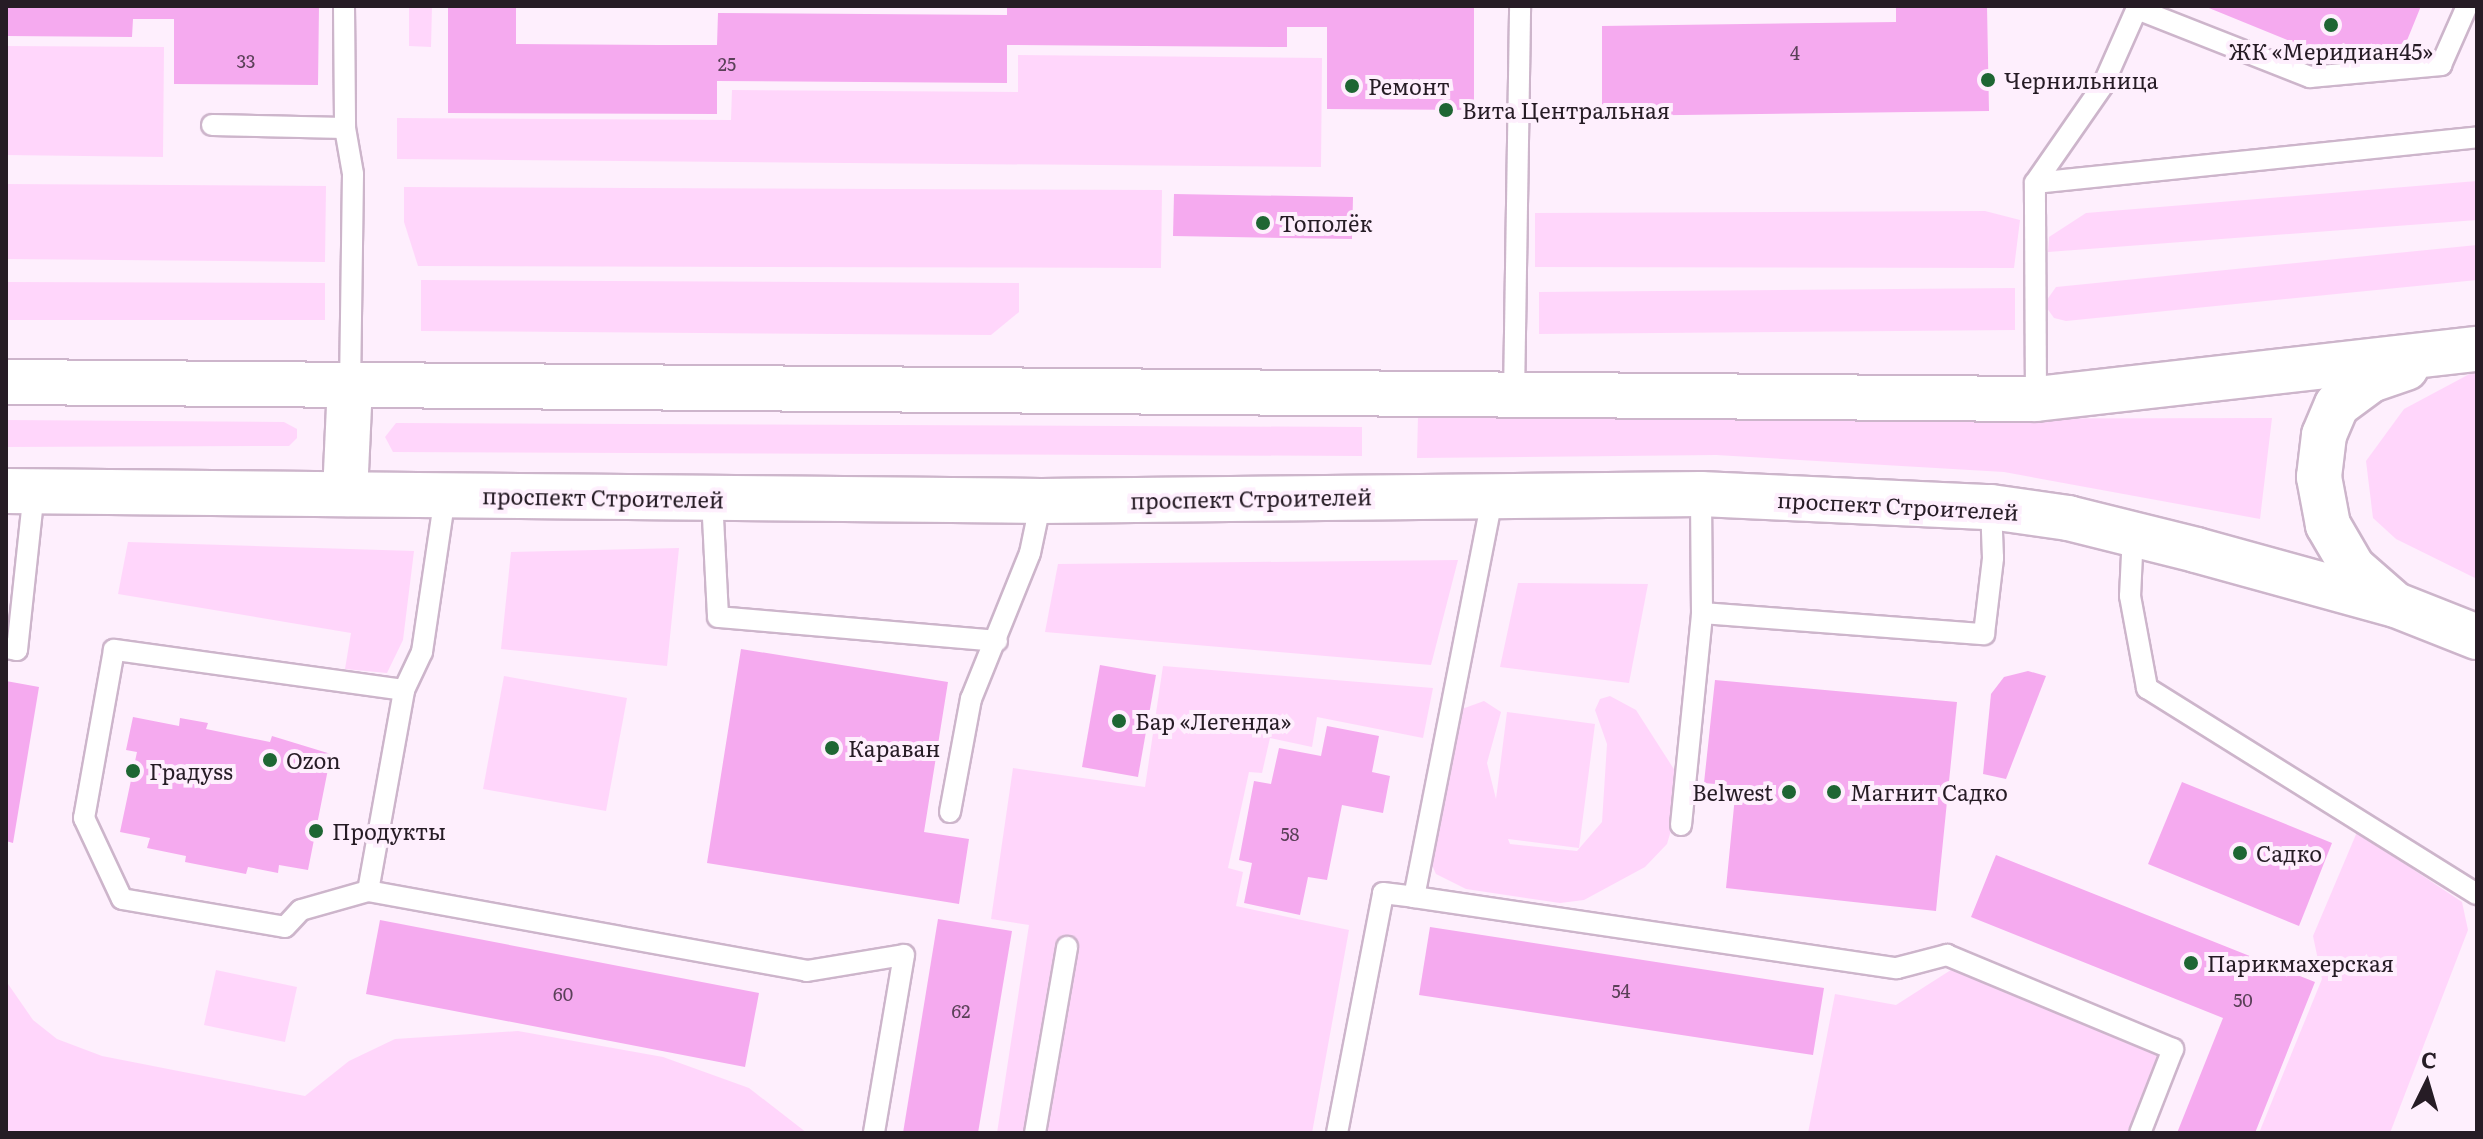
<!DOCTYPE html>
<meta charset="utf-8">
<style>
body{margin:0}
#map{position:relative;width:2483px;height:1139px;overflow:hidden;background:#feeffd;font-family:Literata,serif}
div>[style]{position:absolute}
[style*='--x']{left:calc(var(--x)*1px);top:calc(var(--y)*1px);width:calc(var(--w)*1px);rotate:calc(var(--a)*1deg)}
.green>*{inset:0;background:#ffd6fb}
.building>*{inset:0;background:#f5aaef}
.roads{filter:drop-shadow(2px 0 #cdb5cb) drop-shadow(-2px 0 #cdb5cb) drop-shadow(0 2px #cdb5cb) drop-shadow(0 -2px #cdb5cb)}
.lane>*{height:20px;margin:-10px;padding:0 10px;transform-origin:10px;border-radius:10px;background:#fff}
.primary>*{height:44px;margin:-22px;padding:0 22px;transform-origin:22px;border-radius:22px;background:#fff}
.dots>*{width:22px;height:22px;translate:-50% -50%;box-sizing:border-box;border:4px solid #feeffd;border-radius:50%}
span{translate:-50% -50%;white-space:nowrap;text-align:center;line-height:1.15;-webkit-text-stroke:8px #feeffd;paint-order:stroke}
.number-label{font-size:18px;color:#5a4058}
.number-label span{-webkit-text-stroke-width:0}
.poi-label{font-size:22px;color:#261c25}
.left{translate:0 -50%;text-align:left}
.right{translate:-100% -50%;text-align:right}
.street-label{font-size:22px;color:#261c25}
.frame{position:absolute;inset:0;border:8px solid #261c25;pointer-events:none}
.north{position:absolute;left:2387px;top:1043px;width:80px;height:80px;-webkit-text-stroke:6px #feeffd;paint-order:stroke;rotate:5deg;font-size:22px;font-weight:700;line-height:32px;text-align:center;color:#261c25}
.north::after{content:'';display:block;margin:auto;width:28px;height:36px;background:#261c25;clip-path:polygon(50% 0,100% 100%,50% 72%,0 100%)}
</style>
<div id="map">
<div class="green">
<i style="clip-path:polygon(409px 6px,432px 6px,431px 47px,409px 46px)"></i>
<i style="clip-path:polygon(6px 46px,164px 47px,163px 157px,6px 155px)"></i>
<i style="clip-path:polygon(1018px 55px,1322px 58px,1321px 167px,397px 159px,397px 118px,731px 120px,732px 90px,1018px 92px)"></i>
<i style="clip-path:polygon(2477px 181px,2477px 220px,2048px 252px,2049px 237px,2086px 213px)"></i>
<i style="clip-path:polygon(6px 184px,326px 186px,325px 262px,6px 259px)"></i>
<i style="clip-path:polygon(404px 187px,1162px 190px,1161px 268px,418px 266px,404px 222px)"></i>
<i style="clip-path:polygon(1985px 211px,2020px 220px,2014px 268px,1535px 267px,1535px 213px)"></i>
<i style="clip-path:polygon(2477px 245px,2477px 280px,2066px 321px,2054px 318px,2044px 304px,2056px 287px)"></i>
<i style="clip-path:polygon(421px 280px,1019px 283px,1019px 312px,991px 335px,421px 331px)"></i>
<i style="clip-path:polygon(6px 282px,325px 283px,325px 320px,6px 320px)"></i>
<i style="clip-path:polygon(2015px 288px,2015px 330px,1539px 334px,1539px 292px)"></i>
<i style="clip-path:polygon(2477px 370px,2477px 579px,2396px 539px,2373px 518px,2366px 461px,2404px 409px)"></i>
<i style="clip-path:polygon(1418px 416px,1742px 419px,2272px 418px,2260px 519px,2004px 472px,1716px 455px,1417px 458px)"></i>
<i style="clip-path:polygon(6px 420px,284px 422px,297px 429px,297px 438px,289px 446px,6px 447px)"></i>
<i style="clip-path:polygon(396px 423px,1362px 427px,1362px 456px,393px 452px,385px 437px)"></i>
<i style="clip-path:polygon(128px 542px,414px 551px,403px 640px,387px 673px,345px 669px,351px 633px,118px 594px)"></i>
<i style="clip-path:polygon(679px 548px,667px 666px,501px 649px,511px 552px)"></i>
<i style="clip-path:polygon(1458px 560px,1431px 665px,1045px 632px,1058px 564px)"></i>
<i style="clip-path:polygon(1518px 583px,1648px 584px,1629px 683px,1500px 667px)"></i>
<i style="clip-path:polygon(1163px 666px,1433px 688px,1423px 738px,1317px 717px,1312px 747px,1270px 738px,1262px 773px,1249px 772px,1228px 868px,1243px 872px,1236px 906px,1349px 930px,1312px 1133px,997px 1133px,1029px 925px,991px 919px,1013px 768px,1145px 787px)"></i>
<i style="clip-path:polygon(504px 676px,627px 698px,606px 811px,483px 789px)"></i>
<i style="clip-path:polygon(1610px 696px,1636px 710px,1677px 774px,1677px 810px,1667px 844px,1645px 867px,1584px 900px,1560px 903px,1466px 889px,1436px 874px,1430px 861px,1452px 723px,1462px 709px,1484px 701px,1501px 712px,1487px 763px,1496px 799px,1507px 712px,1595px 724px,1579px 848px,1508px 839px,1510px 844px,1577px 851px,1602px 822px,1607px 744px,1595px 710px,1600px 699px)"></i>
<i style="clip-path:polygon(2357px 832px,2462px 902px,2468px 930px,2390px 1133px,2259px 1133px,2322px 979px,2313px 936px)"></i>
<i style="clip-path:polygon(1954px 968px,2162px 1057px,2129px 1133px,1808px 1133px,1835px 994px,1896px 1005px)"></i>
<i style="clip-path:polygon(216px 970px,297px 987px,285px 1042px,204px 1025px)"></i>
<i style="clip-path:polygon(6px 981px,33px 1020px,57px 1039px,102px 1056px,305px 1096px,349px 1061px,395px 1039px,518px 1031px,663px 1057px,749px 1088px,807px 1133px,6px 1133px)"></i>
</div>
<div class="building">
<i style="clip-path:polygon(6px 6px,319px 6px,318px 85px,174px 84px,174px 19px,133px 19px,132px 37px,6px 36px)"></i>
<i style="clip-path:polygon(448px 6px,516px 6px,516px 44px,659px 45px,717px 45px,718px 13px,1007px 15px,1007px 6px,1474px 6px,1474px 110px,1327px 109px,1327px 27px,1287px 27px,1287px 47px,1007px 45px,1007px 83px,717px 81px,717px 114px,448px 113px)"></i>
<i style="clip-path:polygon(1896px 6px,1987px 6px,1989px 111px,1602px 116px,1602px 26px,1896px 22px)"></i>
<i style="clip-path:polygon(2204px 6px,2421px 6px,2397px 65px,2343px 43px,2336px 60px)"></i>
<i style="clip-path:polygon(1174px 194px,1353px 197px,1352px 239px,1173px 236px)"></i>
<i style="clip-path:polygon(741px 649px,948px 682px,924px 832px,969px 839px,959px 904px,707px 863px)"></i>
<i style="clip-path:polygon(1100px 665px,1156px 675px,1138px 777px,1082px 767px)"></i>
<i style="clip-path:polygon(2028px 671px,2046px 676px,2006px 779px,1983px 774px,1991px 694px,2004px 677px)"></i>
<i style="clip-path:polygon(1715px 680px,1957px 702px,1936px 911px,1726px 888px,1736px 786px,1704px 783px)"></i>
<i style="clip-path:polygon(6px 681px,39px 687px,13px 843px,6px 841px)"></i>
<i style="clip-path:polygon(133px 717px,179px 726px,180px 718px,208px 723px,206px 729px,270px 742px,272px 736px,331px 754px,308px 870px,279px 865px,278px 873px,248px 867px,246px 874px,185px 862px,186px 856px,147px 848px,150px 838px,120px 832px,137px 752px,126px 750px)"></i>
<i style="clip-path:polygon(1327px 726px,1379px 736px,1372px 772px,1390px 776px,1383px 813px,1342px 805px,1327px 880px,1308px 877px,1300px 915px,1244px 903px,1252px 863px,1239px 860px,1254px 781px,1271px 784px,1279px 748px,1321px 756px)"></i>
<i style="clip-path:polygon(2182px 782px,2332px 843px,2299px 926px,2148px 864px)"></i>
<i style="clip-path:polygon(1996px 855px,2315px 982px,2255px 1133px,2177px 1133px,2223px 1018px,1971px 917px)"></i>
<i style="clip-path:polygon(938px 919px,1012px 931px,978px 1133px,903px 1133px)"></i>
<i style="clip-path:polygon(380px 920px,759px 993px,745px 1067px,366px 994px)"></i>
<i style="clip-path:polygon(1430px 927px,1824px 988px,1813px 1055px,1419px 995px)"></i>
</div>
<div class="roads">
<div class="lane">
<i style="--x:344;--y:6;--w:122;--a:89.5"></i>
<i style="--x:345;--y:128;--w:47;--a:80.1"></i>
<i style="--x:353;--y:174;--w:210;--a:90.8"></i>
<i style="--x:2137;--y:9;--w:186;--a:21.5"></i>
<i style="--x:2310;--y:77;--w:132;--a:-5.2"></i>
<i style="--x:2441;--y:65;--w:64;--a:-66.2"></i>
<i style="--x:212;--y:125;--w:133;--a:1.3"></i>
<i style="--x:2035;--y:183;--w:119;--a:-55.2"></i>
<i style="--x:2103;--y:85;--w:86;--a:-66.1"></i>
<i style="--x:1514;--y:396;--w:390;--a:-89.1"></i>
<i style="--x:2036;--y:399;--w:216;--a:-90.3"></i>
<i style="--x:2035;--y:183;--w:444;--a:-5.9"></i>
<i style="--x:712;--y:498;--w:119;--a:87.1"></i>
<i style="--x:718;--y:617;--w:280;--a:4.9"></i>
<i style="--x:2133;--y:533;--w:63;--a:92.7"></i>
<i style="--x:2130;--y:596;--w:94;--a:79.5"></i>
<i style="--x:2147;--y:688;--w:389;--a:32"></i>
<i style="--x:1702;--y:613;--w:283;--a:4.3"></i>
<i style="--x:1984;--y:634;--w:77;--a:-83.2"></i>
<i style="--x:1993;--y:558;--w:51;--a:-92.2"></i>
<i style="--x:6;--y:648;--w:11;--a:10"></i>
<i style="--x:17;--y:650;--w:160;--a:-83.9"></i>
<i style="--x:404;--y:690;--w:293;--a:-172.1"></i>
<i style="--x:114;--y:650;--w:171;--a:100.1"></i>
<i style="--x:84;--y:818;--w:89;--a:64.9"></i>
<i style="--x:122;--y:899;--w:165;--a:9.7"></i>
<i style="--x:285;--y:927;--w:23;--a:-47"></i>
<i style="--x:301;--y:910;--w:70;--a:-15.8"></i>
<i style="--x:368;--y:891;--w:446;--a:10.3"></i>
<i style="--x:807;--y:971;--w:98;--a:-9.4"></i>
<i style="--x:904;--y:955;--w:181;--a:99.6"></i>
<i style="--x:950;--y:812;--w:115;--a:-79.5"></i>
<i style="--x:971;--y:699;--w:157;--a:-68"></i>
<i style="--x:1030;--y:553;--w:53;--a:-78.1"></i>
<i style="--x:1681;--y:825;--w:213;--a:-84.3"></i>
<i style="--x:1702;--y:613;--w:119;--a:-90.5"></i>
<i style="--x:368;--y:891;--w:204;--a:-79.8"></i>
<i style="--x:404;--y:690;--w:42;--a:-64.7"></i>
<i style="--x:422;--y:652;--w:158;--a:-81.6"></i>
<i style="--x:1414;--y:897;--w:488;--a:8.4"></i>
<i style="--x:1897;--y:968;--w:52;--a:-14.6"></i>
<i style="--x:1947;--y:955;--w:245;--a:22.6"></i>
<i style="--x:2173;--y:1049;--w:90;--a:111.4"></i>
<i style="--x:1035;--y:1133;--w:189;--a:-80.2"></i>
<i style="--x:1337;--y:1133;--w:244;--a:-79.1"></i>
<i style="--x:1383;--y:893;--w:31;--a:7"></i>
<i style="--x:1414;--y:897;--w:410;--a:-78.9"></i>
</div>
<div class="primary">
<i style="--x:6;--y:382;--w:2030;--a:0.48"></i>
<i style="--x:2036;--y:399;--w:444;--a:-6.5"></i>
<i style="--x:6;--y:491;--w:1035;--a:0.55"></i>
<i style="--x:1041;--y:501;--w:660;--a:-0.61"></i>
<i style="--x:1701;--y:494;--w:290;--a:2.6"></i>
<i style="--x:1991;--y:507;--w:78;--a:8.1"></i>
<i style="--x:2068;--y:518;--w:132;--a:14"></i>
<i style="--x:2196;--y:550;--w:207;--a:15.4"></i>
<i style="--x:2396;--y:605;--w:87;--a:21.6"></i>
<i style="--x:345;--y:494;--w:110;--a:-87.4"></i>
<i style="--x:2391;--y:601;--w:50;--a:-139"></i>
<i style="--x:2353;--y:568;--w:50;--a:-120.2"></i>
<i style="--x:2328;--y:525;--w:49;--a:-100.6"></i>
<i style="--x:2319;--y:477;--w:42;--a:-83.2"></i>
<i style="--x:2324;--y:435;--w:33;--a:-67"></i>
<i style="--x:2337;--y:405;--w:42;--a:-36.3"></i>
<i style="--x:2371;--y:380;--w:37;--a:-19"></i>
</div>
</div>
<div class="dots">
<i style="left:2331px;top:25px;background:#1e6633"></i>
<i style="left:1988px;top:80px;background:#1e6633"></i>
<i style="left:1352px;top:86px;background:#1e6633"></i>
<i style="left:1446px;top:110px;background:#1e6633"></i>
<i style="left:1263px;top:223px;background:#1e6633"></i>
<i style="left:1119px;top:721px;background:#1e6633"></i>
<i style="left:832px;top:748px;background:#1e6633"></i>
<i style="left:270px;top:760px;background:#1e6633"></i>
<i style="left:133px;top:771px;background:#1e6633"></i>
<i style="left:1789px;top:792px;background:#1e6633"></i>
<i style="left:1834px;top:792px;background:#1e6633"></i>
<i style="left:316px;top:831px;background:#1e6633"></i>
<i style="left:2240px;top:853px;background:#1e6633"></i>
<i style="left:2191px;top:963px;background:#1e6633"></i>
</div>
<div class="number-label">
<span style="left:1795px;top:53px">4</span>
<span style="left:246px;top:61px">33</span>
<span style="left:727px;top:64px">25</span>
<span style="left:1290px;top:834px">58</span>
<span style="left:1621px;top:991px">54</span>
<span style="left:563px;top:994px">60</span>
<span style="left:2243px;top:1000px">50</span>
<span style="left:961px;top:1011px">62</span>
</div>
<div class="poi-label">
<span style="left:2331px;top:51px">ЖК «Меридиан45»</span>
<span class="left" style="left:2004px;top:80px">Чернильница</span>
<span class="left" style="left:1368px;top:86px">Ремонт</span>
<span class="left" style="left:1462px;top:110px">Вита Центральная</span>
<span class="left" style="left:1279px;top:223px">Тополёк</span>
<span class="left" style="left:1135px;top:721px">Бар «Легенда»</span>
<span class="left" style="left:848px;top:748px">Караван</span>
<span class="left" style="left:286px;top:760px">Ozon</span>
<span class="left" style="left:149px;top:771px">Градуss</span>
<span class="right" style="left:1773px;top:792px">Belwest</span>
<span class="left" style="left:1850px;top:792px">Магнит Садко</span>
<span class="left" style="left:332px;top:831px">Продукты</span>
<span class="left" style="left:2256px;top:853px">Садко</span>
<span class="left" style="left:2207px;top:963px">Парикмахерская</span>
</div>
<div class="street-label">
<span style="left:603px;top:497px;rotate:1deg">проспект Строителей</span>
<span style="left:1251px;top:498px;rotate:-1deg">проспект Строителей</span>
<span style="left:1898px;top:505px;rotate:3deg">проспект Строителей</span>
</div>
<div class="frame"></div>
<div class="north">С</div>
</div>
